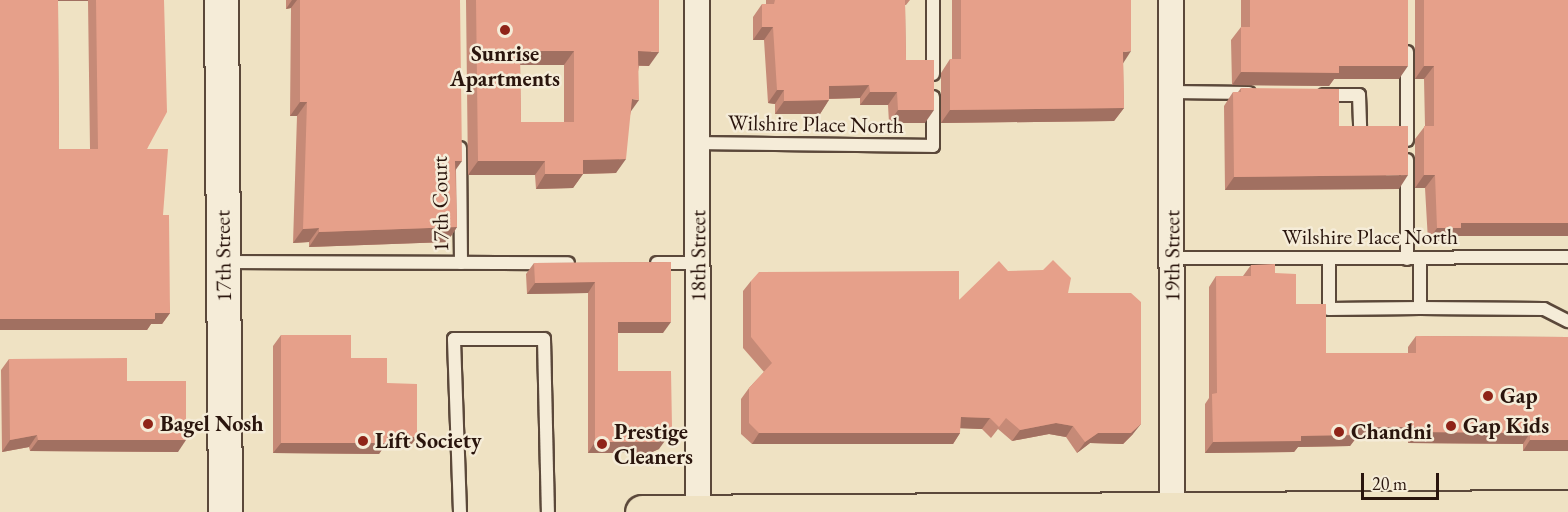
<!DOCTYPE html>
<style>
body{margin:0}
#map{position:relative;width:1568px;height:512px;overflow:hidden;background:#efe2c3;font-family:"EB Garamond",serif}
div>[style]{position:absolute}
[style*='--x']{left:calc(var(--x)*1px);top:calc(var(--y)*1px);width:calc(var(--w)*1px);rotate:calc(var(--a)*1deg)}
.roads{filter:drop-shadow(2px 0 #5b483a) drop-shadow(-2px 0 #5b483a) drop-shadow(0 2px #5b483a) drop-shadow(0 -2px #5b483a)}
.lane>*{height:12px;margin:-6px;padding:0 6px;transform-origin:6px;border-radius:6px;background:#f5ecd8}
.street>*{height:24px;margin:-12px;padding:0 12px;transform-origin:12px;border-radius:12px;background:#f5ecd8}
.secondary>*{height:33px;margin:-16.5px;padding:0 16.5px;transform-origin:16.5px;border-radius:16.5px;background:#f5ecd8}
.primary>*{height:33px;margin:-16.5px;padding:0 16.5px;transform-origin:16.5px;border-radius:16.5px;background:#efe2c3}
.wall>*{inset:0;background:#c68a77}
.shaded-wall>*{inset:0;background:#a17061}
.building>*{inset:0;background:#e6a08a}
.dots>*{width:16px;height:16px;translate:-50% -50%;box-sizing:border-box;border:3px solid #f5ecd8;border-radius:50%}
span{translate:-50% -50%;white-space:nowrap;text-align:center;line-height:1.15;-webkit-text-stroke:5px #f5ecd8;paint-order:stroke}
.poi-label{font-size:22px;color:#2a150d;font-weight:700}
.left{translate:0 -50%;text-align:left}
.street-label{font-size:22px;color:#2a150d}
.scale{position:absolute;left:1361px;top:473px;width:78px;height:27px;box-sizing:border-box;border:3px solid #2a150d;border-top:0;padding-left:8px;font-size:18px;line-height:21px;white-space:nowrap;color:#2a150d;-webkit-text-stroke:4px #f5ecd8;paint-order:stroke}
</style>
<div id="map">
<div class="roads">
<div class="lane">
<i style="--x:933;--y:0;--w:74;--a:90"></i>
<i style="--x:1407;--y:52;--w:88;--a:90"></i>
<i style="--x:1172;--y:92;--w:77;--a:0.7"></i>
<i style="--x:1324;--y:95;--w:35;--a:0"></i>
<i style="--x:1359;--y:95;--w:32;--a:88"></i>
<i style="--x:699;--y:143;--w:234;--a:0.7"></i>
<i style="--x:933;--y:146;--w:49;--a:-90"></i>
<i style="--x:460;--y:148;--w:115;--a:89.5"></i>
<i style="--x:1407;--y:160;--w:99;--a:90"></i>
<i style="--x:1171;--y:258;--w:397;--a:-0.1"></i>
<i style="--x:1329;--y:258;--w:51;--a:90"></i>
<i style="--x:1329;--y:309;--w:91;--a:-0.6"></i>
<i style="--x:1420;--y:259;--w:49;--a:90"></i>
<i style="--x:1420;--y:308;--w:124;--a:0.5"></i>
<i style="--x:1544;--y:309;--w:27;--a:27"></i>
<i style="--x:225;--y:262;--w:343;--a:0.2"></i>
<i style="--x:657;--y:263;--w:41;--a:0"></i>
<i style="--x:460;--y:512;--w:173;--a:-92"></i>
<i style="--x:454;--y:339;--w:90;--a:0"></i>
<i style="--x:544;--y:339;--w:173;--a:88.7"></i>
</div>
<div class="street">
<i style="--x:697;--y:0;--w:512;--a:89.89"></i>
<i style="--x:1171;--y:0;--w:512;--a:89.89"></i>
</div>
<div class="secondary">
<i style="--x:221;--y:0;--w:512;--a:89.55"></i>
</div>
<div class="primary">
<i style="--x:642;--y:512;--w:926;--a:-0.31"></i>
</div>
</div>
<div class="wall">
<i style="clip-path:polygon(evenodd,0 0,164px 0,147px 149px,163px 215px,170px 313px,162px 324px,151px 324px,147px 330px,0 330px,0 0,58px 1px,88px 1px,90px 149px,59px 149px,58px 1px)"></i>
<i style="clip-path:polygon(286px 0,460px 0,456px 170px,457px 227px,447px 242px,309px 247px,309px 242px,293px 243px,297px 116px,290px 116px,291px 8px,286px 9px)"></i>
<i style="clip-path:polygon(evenodd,466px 0,659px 0,649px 66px,639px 66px,631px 111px,616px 173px,583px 174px,573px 188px,536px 189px,535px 175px,468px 175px,466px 0,520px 65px,564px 65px,564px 122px,521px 122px,520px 65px)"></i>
<i style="clip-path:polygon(766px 0,910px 0,906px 5px,905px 5px,906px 60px,925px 123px,889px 123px,888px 105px,860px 105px,860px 98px,829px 99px,820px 114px,775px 114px,775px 104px,768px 103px,764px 40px,753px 40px,753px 17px,762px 4px,766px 4px)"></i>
<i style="clip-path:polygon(952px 0,1131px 0,1123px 62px,1124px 108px,1114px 121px,941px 123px,941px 73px,950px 59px,952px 59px)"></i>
<i style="clip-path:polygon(1241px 0,1408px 0,1399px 79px,1334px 79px,1329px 86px,1232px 85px,1231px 40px,1241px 27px)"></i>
<i style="clip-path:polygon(1415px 0,1568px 0,1568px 236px,1455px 236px,1452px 241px,1428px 241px,1425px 188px,1415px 188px,1415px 139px,1425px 126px,1424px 79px,1415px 79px)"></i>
<i style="clip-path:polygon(1241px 88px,1339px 126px,1399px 189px,1225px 190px,1224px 106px,1233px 92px,1238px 92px)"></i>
<i style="clip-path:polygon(671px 262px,663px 333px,618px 333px,618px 371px,659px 449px,650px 453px,588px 453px,588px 293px,527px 294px,526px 274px,534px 263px)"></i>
<i style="clip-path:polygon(1251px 265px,1275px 273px,1296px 304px,1326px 353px,1408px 353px,1408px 347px,1416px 336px,1568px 337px,1568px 451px,1523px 451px,1523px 444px,1408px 443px,1408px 438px,1356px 438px,1350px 446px,1298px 447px,1294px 452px,1205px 453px,1205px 404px,1209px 398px,1209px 287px,1216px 276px,1243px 276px)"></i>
<i style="clip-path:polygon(1008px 271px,1068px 293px,1133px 434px,1123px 444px,1090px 443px,1077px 453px,1066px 437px,1049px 434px,1012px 441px,998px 429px,991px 438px,982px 429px,960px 428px,960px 433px,953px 444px,752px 444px,741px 434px,741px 399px,749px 388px,764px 372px,743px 348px,743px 291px,751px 281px,959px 300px)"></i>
<i style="clip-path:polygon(281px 335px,351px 358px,387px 383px,409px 448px,383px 448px,379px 454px,273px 453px,273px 346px)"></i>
<i style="clip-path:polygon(9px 359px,127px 381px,178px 452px,30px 451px,29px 447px,2px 452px,1px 370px)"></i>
</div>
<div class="shaded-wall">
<i style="clip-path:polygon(51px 0,88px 0,88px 1px,51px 1px)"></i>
<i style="clip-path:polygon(292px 0,297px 0,291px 8px,286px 9px)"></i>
<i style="clip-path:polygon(762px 27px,773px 27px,764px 40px,753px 40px)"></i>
<i style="clip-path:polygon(520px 51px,574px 51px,564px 65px,510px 65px)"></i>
<i style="clip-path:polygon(638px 51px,659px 52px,649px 66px,629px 65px)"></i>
<i style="clip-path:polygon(1131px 51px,1122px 65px,1123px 52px)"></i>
<i style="clip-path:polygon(1339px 66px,1408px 66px,1399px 79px,1334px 79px,1329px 86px,1232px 85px,1241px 72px)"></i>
<i style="clip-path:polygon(1424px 66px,1434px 66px,1424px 79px,1415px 79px)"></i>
<i style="clip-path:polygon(869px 85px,860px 98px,820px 99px,829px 86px)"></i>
<i style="clip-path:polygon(777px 90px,784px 90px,775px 104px,768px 103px)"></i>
<i style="clip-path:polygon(870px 92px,897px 92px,888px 105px,860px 105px)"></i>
<i style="clip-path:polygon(632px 99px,639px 100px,629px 114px)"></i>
<i style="clip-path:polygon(829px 100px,820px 114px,775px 114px,784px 101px)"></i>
<i style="clip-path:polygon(300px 102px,307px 102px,297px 116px,290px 116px)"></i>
<i style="clip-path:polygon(1124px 108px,1114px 121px,941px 123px,950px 110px)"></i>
<i style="clip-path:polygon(898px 110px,934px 110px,925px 123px,889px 123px)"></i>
<i style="clip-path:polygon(626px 159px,616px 173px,576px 174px,583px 174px,573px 188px,536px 189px,545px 174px,583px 160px)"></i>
<i style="clip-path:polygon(455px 161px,462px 161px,452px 175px)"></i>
<i style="clip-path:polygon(478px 161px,545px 161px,535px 175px,468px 175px)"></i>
<i style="clip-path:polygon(1408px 175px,1399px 189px,1225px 190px,1234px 177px)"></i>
<i style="clip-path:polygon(1424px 175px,1435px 175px,1425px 188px,1415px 188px)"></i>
<i style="clip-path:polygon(1461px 223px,1568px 223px,1568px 236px,1455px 236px,1452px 241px,1428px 241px,1437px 228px)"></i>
<i style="clip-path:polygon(457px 227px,447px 242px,309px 247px,319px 232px)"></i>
<i style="clip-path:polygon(319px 228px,309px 242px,293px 243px,303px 229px)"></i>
<i style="clip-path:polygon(595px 282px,588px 293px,527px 294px,535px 283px)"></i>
<i style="clip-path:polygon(155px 313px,170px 313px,162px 324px,151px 324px,147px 330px,0 330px,0 319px)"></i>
<i style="clip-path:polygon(618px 322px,671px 322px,663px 333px,610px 333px)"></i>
<i style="clip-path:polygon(961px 417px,990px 418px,982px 429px,953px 428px)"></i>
<i style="clip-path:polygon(1056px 423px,1073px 426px,1066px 437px,1049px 434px,1012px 441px,1020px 430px)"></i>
<i style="clip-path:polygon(1141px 424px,1133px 434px,1123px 444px,1090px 443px,1077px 453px,1085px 442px,1098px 433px)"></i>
<i style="clip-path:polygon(1358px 427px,1416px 427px,1408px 438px,1356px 438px,1350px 446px,1298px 447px,1294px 452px,1205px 453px,1213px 442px,1301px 436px)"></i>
<i style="clip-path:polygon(1416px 432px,1530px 433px,1523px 444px,1408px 443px)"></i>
<i style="clip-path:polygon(759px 433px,960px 433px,953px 444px,752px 444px)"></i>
<i style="clip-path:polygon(37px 435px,29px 447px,2px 452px,10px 440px)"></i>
<i style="clip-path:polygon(387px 437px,417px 437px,409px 448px,383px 448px,379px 454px,273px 453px,281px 443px)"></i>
<i style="clip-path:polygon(667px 438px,659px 449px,650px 453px,588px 453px,595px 442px)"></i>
<i style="clip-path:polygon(38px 440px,186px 440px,178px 452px,30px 451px)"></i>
<i style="clip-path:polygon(1530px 440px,1568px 440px,1568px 451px,1523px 451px)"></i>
</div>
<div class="building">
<i style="clip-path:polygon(0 0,58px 0,59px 149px,98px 149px,96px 0,164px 0,167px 112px,147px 149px,168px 149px,163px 215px,169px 215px,170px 313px,155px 313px,155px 319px,0 319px)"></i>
<i style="clip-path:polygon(300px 0,460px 0,462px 161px,455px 161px,457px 227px,319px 232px,319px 228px,303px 229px,307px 102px,300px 102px)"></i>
<i style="clip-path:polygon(evenodd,476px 0,659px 0,659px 52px,638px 51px,639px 100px,632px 99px,626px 159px,583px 160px,583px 174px,545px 174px,545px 161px,478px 161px,476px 0,520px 51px,574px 51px,574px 122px,521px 122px,520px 51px)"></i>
<i style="clip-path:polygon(775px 0,905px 0,906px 60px,934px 60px,934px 110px,898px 110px,897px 92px,870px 92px,869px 85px,829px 86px,829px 100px,784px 101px,784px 90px,777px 90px,773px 27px,762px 27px,762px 4px,774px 4px)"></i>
<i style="clip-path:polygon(961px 0,1131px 0,1131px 51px,1123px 52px,1124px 108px,950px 110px,950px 59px,961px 59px)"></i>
<i style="clip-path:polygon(1250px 0,1408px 0,1408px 66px,1339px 66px,1339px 73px,1241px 72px,1241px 27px,1250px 27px)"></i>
<i style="clip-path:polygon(1424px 0,1568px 0,1568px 223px,1461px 223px,1461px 228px,1437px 228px,1435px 175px,1424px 175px,1424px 126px,1434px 126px,1434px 66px,1424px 66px)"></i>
<i style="clip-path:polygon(1241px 88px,1339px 89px,1339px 126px,1408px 126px,1408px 175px,1234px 177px,1233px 92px,1241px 92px)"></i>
<i style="clip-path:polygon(1053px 260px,1071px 278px,1068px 293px,1131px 293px,1141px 302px,1141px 424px,1131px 433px,1098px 433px,1085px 442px,1073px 426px,1056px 423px,1020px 430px,1006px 418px,999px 427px,990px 418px,961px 417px,960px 433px,759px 433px,749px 423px,749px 388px,772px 363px,751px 337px,751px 281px,759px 272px,959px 271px,959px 300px,999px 261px,1008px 271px,1043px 270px)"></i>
<i style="clip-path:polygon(671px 262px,671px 322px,618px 322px,618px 371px,671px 371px,672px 427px,667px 438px,657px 442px,595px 442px,595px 282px,535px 283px,534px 263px)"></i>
<i style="clip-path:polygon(1275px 264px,1275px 273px,1296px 274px,1296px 304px,1326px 304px,1326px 353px,1416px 353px,1416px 336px,1568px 337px,1568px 440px,1530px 440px,1530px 433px,1416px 432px,1416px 427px,1358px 427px,1358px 435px,1301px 436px,1301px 441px,1213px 442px,1212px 394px,1217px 393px,1216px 276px,1251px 276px,1251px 265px)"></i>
<i style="clip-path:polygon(281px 335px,351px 335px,351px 358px,387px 358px,387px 383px,417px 384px,417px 437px,387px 437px,387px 443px,281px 443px)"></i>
<i style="clip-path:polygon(127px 358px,127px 381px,186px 381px,186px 440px,38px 440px,37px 435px,10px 440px,9px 359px)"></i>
</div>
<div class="dots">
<i style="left:505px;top:30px;background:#8f2418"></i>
<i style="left:1488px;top:396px;background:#8f2418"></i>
<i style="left:148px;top:424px;background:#8f2418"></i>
<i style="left:1451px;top:426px;background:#8f2418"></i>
<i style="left:1339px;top:432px;background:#8f2418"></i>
<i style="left:363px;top:441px;background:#8f2418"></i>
<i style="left:602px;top:444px;background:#8f2418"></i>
</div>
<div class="poi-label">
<span style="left:505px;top:66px">Sunrise<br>Apartments</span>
<span class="left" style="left:1500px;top:396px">Gap</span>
<span class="left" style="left:160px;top:424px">Bagel Nosh</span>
<span class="left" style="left:1463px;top:426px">Gap Kids</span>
<span class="left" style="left:614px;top:444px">Prestige<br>Cleaners</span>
<span class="left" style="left:1351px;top:432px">Chandni</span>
<span class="left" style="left:375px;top:441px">Lift Society</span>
</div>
<div class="street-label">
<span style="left:816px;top:124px;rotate:1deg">Wilshire Place North</span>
<span style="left:440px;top:204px;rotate:-91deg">17th Court</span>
<span style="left:1370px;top:237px">Wilshire Place North</span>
<span style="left:223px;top:256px;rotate:-91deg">17th Street</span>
<span style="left:698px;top:256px;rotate:-90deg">18th Street</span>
<span style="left:1172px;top:256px;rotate:-90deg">19th Street</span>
</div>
<div class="scale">20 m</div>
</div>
